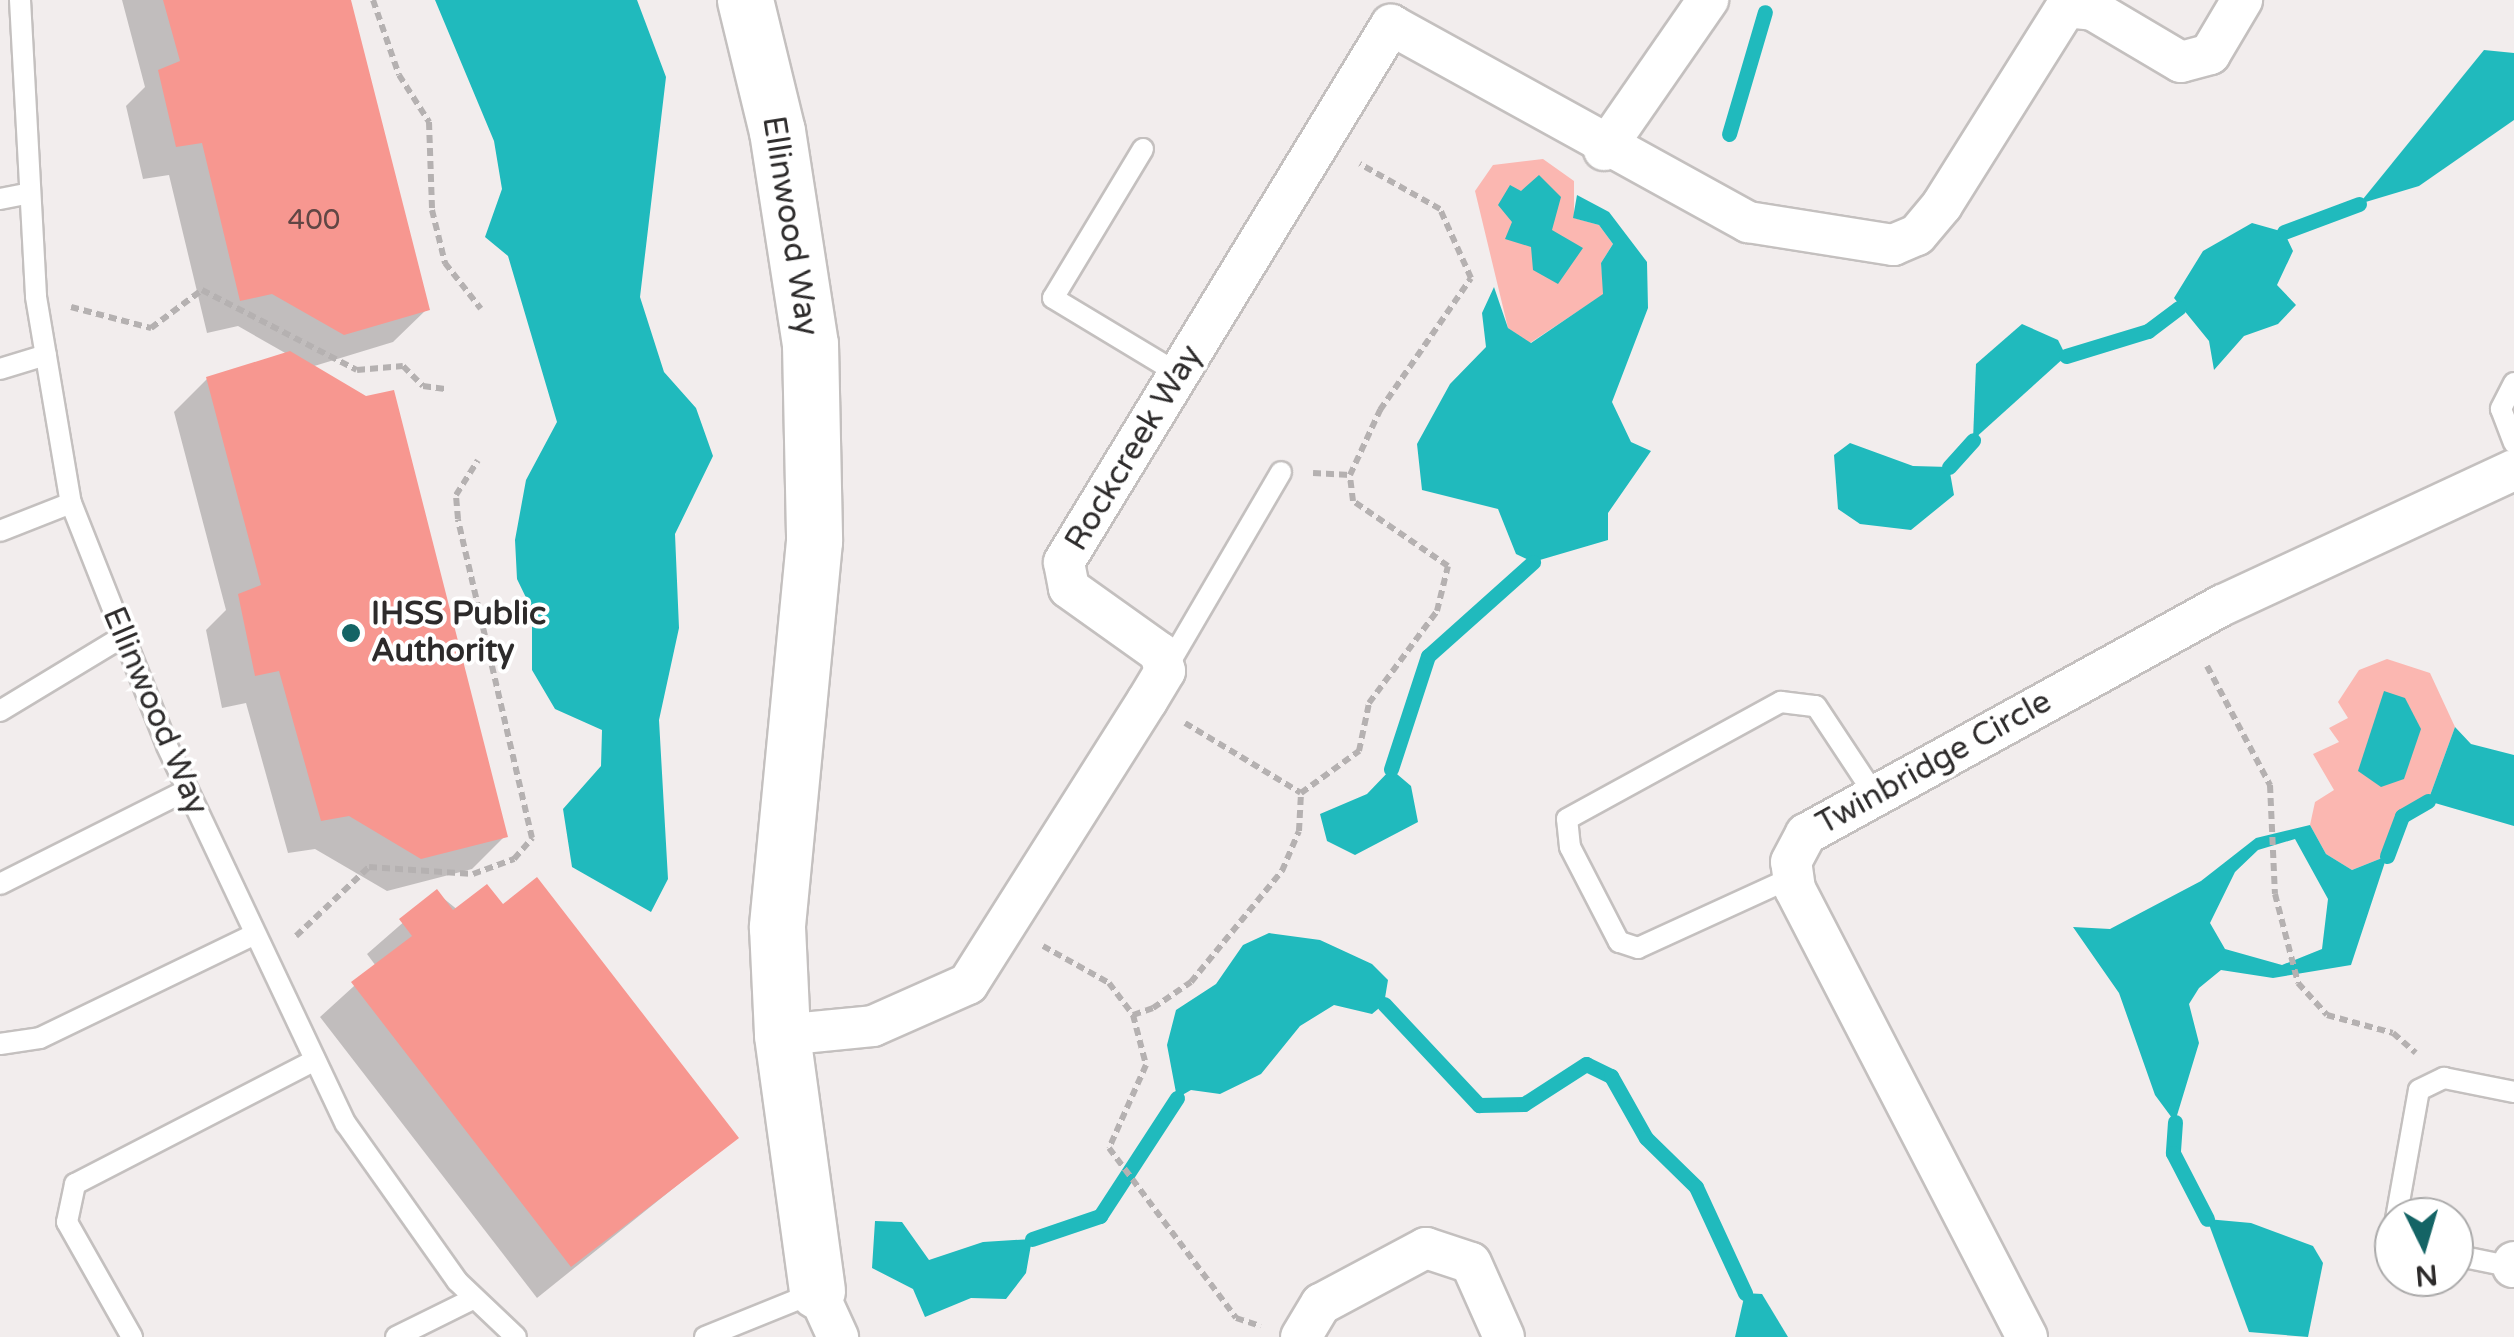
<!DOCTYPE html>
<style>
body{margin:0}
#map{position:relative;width:2514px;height:1337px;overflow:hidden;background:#f2eded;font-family:"Varela Round",sans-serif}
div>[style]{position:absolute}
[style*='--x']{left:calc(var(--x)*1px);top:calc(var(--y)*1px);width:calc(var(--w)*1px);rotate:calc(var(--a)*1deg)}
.green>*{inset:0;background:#fbb7b1}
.water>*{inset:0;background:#20babd}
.shadow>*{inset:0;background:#0003}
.stream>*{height:15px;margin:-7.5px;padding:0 7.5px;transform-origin:7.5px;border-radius:7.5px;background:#20babd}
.building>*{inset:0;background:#f79790}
.path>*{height:6px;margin-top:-3px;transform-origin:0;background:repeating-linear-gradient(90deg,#b5b1b1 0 8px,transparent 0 13px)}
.roads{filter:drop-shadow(2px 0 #c4c0bf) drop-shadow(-2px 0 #c4c0bf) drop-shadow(0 2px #c4c0bf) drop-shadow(0 -2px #c4c0bf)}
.lane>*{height:20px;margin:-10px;padding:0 10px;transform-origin:10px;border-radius:10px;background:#fff}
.street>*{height:40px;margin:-20px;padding:0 20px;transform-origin:20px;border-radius:20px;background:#fff}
.secondary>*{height:55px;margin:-27.5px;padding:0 27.5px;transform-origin:27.5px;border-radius:27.5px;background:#fff}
.dots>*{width:28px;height:28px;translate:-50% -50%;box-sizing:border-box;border:5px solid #fff;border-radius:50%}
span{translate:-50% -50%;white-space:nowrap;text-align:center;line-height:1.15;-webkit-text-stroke:8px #fff;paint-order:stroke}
.number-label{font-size:28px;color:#604644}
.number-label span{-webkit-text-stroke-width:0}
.street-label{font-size:32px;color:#2d2b2b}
.poi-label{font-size:32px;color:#2d2b2b;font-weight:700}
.left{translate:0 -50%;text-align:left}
.north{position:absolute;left:2374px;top:1197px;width:100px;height:100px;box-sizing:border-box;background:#fff;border:2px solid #abaaaa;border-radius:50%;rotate:175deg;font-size:28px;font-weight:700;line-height:40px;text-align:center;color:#2d2b2b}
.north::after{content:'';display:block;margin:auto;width:35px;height:45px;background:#146465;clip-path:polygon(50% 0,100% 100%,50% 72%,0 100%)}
</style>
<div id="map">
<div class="green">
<i style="clip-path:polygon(1543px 159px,1574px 181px,1574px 218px,1599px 225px,1613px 244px,1601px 263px,1604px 294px,1530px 343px,1508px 328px,1475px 191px,1493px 165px)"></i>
<i style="clip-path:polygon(2387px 659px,2430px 673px,2455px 727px,2428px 801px,2402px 816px,2387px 856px,2352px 870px,2326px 854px,2310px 825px,2315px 802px,2334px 790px,2313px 754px,2339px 742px,2329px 728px,2348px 718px,2338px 702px,2359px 670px)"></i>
</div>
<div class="water">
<i style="clip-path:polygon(435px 0,637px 0,666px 77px,640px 297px,664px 372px,696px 408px,713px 456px,675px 534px,679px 628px,659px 720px,668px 879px,651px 912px,572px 867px,563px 809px,601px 766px,602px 730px,555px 709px,532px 670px,532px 610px,517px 579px,515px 540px,526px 480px,557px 422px,508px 256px,485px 237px,502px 189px,494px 141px)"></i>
<i style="clip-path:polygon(2484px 50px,2514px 53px,2514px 120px,2419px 186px,2359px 204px)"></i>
<i style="clip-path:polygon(1539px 175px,1561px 197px,1552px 230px,1583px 248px,1558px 284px,1533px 270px,1531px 247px,1505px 239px,1512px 222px,1498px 205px,1510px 185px,1521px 191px)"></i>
<i style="clip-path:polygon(1577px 195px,1609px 212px,1647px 262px,1648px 308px,1612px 402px,1631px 442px,1651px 451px,1608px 513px,1608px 540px,1533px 562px,1516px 554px,1498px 509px,1422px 490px,1417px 444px,1450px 384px,1486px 347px,1482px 313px,1494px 287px,1508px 328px,1531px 343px,1603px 294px,1601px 263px,1613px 244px,1599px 225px,1573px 218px)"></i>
<i style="clip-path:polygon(2252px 223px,2284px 232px,2293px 251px,2277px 285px,2296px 305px,2278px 324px,2244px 336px,2214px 370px,2209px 341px,2174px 298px,2203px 251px)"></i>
<i style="clip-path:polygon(2022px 324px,2058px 340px,2066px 356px,1973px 440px,1976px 364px)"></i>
<i style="clip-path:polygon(1850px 443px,1913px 466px,1949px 467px,1954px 495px,1911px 530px,1860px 524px,1838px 509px,1834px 455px)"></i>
<i style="clip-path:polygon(2384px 691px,2405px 698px,2421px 729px,2404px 779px,2381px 787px,2358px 771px)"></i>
<i style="clip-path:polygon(2455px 727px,2471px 744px,2514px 755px,2514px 826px,2428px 801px)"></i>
<i style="clip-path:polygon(1391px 769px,1411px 786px,1418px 822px,1355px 855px,1327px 841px,1320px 814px,1367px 794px)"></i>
<i style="clip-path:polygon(evenodd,2310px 825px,2326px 854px,2352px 870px,2387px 856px,2351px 965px,2273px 978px,2221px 970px,2199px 988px,2189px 1004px,2199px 1043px,2175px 1122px,2155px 1095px,2119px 993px,2073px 927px,2110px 929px,2201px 881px,2256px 838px,2310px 825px,2295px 839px,2328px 899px,2322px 949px,2282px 965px,2225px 949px,2210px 923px,2235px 872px,2258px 850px,2295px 839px)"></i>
<i style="clip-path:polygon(1269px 933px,1320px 940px,1372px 964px,1388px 980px,1384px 1004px,1372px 1014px,1334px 1005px,1300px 1026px,1261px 1074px,1220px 1094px,1191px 1090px,1177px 1098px,1167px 1045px,1176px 1010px,1216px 984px,1243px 945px)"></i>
<i style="clip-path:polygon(2207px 1219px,2251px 1223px,2313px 1246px,2323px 1263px,2308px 1337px,2249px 1332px)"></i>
<i style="clip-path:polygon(875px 1221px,902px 1222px,929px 1260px,983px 1242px,1032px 1239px,1026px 1273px,1006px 1299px,971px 1298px,925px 1317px,913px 1289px,872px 1268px)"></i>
<i style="clip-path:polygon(1745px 1293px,1762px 1294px,1788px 1337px,1735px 1337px)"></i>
</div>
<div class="shadow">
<i style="clip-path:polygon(122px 0,348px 0,427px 309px,393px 342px,311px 367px,505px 836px,472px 869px,387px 891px,315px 849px,288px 853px,246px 703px,222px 708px,206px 630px,226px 610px,174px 412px,207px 379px,287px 354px,238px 326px,207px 333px,169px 175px,143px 179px,126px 106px,145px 87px)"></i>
<i style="clip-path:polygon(437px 893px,736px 1138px,537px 1298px,320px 1017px,376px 966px,367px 954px)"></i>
</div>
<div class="stream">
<i style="--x:1729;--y:134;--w:127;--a:-73.6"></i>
<i style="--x:2284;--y:232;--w:80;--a:-20.5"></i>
<i style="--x:2066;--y:356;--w:86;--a:-17"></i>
<i style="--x:2148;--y:331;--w:38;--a:-37"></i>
<i style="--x:1949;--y:467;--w:36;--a:-48"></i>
<i style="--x:1391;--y:769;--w:119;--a:-71.9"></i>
<i style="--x:1428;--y:656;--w:141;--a:-41.8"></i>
<i style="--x:2387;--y:856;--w:43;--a:-69.4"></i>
<i style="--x:2402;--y:816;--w:30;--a:-30"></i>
<i style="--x:1384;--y:1004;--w:139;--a:46.8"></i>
<i style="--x:1479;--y:1105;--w:45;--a:-1.3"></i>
<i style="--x:1524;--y:1104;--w:74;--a:-32.8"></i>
<i style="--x:1586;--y:1064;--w:28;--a:26"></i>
<i style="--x:1611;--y:1076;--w:71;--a:60.6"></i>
<i style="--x:1646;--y:1138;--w:70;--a:44.4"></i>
<i style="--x:1696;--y:1187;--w:117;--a:65.2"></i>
<i style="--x:2175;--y:1122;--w:31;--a:94"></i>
<i style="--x:2173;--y:1153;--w:74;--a:62.7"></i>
<i style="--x:1032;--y:1239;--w:72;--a:-18.7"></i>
<i style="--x:1100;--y:1216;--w:141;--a:-56.9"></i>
</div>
<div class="building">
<i style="clip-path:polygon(163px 0,351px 0,430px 310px,344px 335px,272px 294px,240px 301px,202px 143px,176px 147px,158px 70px,180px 61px)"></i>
<i style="clip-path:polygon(290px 351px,366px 396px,394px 390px,508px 837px,421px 859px,349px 816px,321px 821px,279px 671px,255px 676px,238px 594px,261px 585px,206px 377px)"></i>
<i style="clip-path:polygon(537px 877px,739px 1138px,571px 1267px,351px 982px,412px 936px,399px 919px,437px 889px,453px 910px,487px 884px,503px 904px)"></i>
</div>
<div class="path">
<i style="--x:373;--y:0;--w:79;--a:70.9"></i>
<i style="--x:399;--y:75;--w:56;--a:57.4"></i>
<i style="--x:429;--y:122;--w:88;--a:88"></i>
<i style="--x:432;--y:210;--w:55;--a:76.2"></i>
<i style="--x:445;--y:263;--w:58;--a:52"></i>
<i style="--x:71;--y:307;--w:83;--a:14.7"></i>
<i style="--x:151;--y:328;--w:64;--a:-36.7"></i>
<i style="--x:202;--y:290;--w:174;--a:27.3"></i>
<i style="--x:357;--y:370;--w:46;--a:-5"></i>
<i style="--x:403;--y:366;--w:28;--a:45"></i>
<i style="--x:423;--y:386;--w:22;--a:8"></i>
<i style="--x:1313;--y:473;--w:37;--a:3"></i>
<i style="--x:1350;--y:475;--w:72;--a:-65.2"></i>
<i style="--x:1380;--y:410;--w:160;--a:-55.4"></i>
<i style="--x:1471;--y:278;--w:76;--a:-114.2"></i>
<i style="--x:1440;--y:209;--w:92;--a:-150.6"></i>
<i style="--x:2207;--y:666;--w:135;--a:62.1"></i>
<i style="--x:2270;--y:785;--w:109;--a:87.4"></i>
<i style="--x:2275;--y:894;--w:92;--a:75.5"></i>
<i style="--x:2298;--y:983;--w:43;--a:47.8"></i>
<i style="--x:2327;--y:1015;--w:68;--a:15.3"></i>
<i style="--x:2393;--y:1033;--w:30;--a:41"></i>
<i style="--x:1185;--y:723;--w:135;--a:31.1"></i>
<i style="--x:1301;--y:793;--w:72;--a:-35.9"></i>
<i style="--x:1359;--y:751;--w:49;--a:-78.2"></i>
<i style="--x:1369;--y:703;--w:114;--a:-53.5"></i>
<i style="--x:1437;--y:611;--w:46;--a:-76.3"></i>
<i style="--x:1448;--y:566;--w:115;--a:-145.6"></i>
<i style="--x:1353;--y:501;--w:26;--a:-97"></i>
<i style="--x:296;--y:936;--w:100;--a:-43.4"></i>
<i style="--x:369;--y:867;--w:104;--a:3.9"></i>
<i style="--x:473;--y:874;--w:44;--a:-20.1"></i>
<i style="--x:514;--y:859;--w:28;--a:-49"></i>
<i style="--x:532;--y:838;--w:327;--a:-103.1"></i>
<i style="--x:458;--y:519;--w:24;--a:-95"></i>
<i style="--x:456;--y:495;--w:41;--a:-57.8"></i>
<i style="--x:1043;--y:946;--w:76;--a:29.3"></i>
<i style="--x:1109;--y:983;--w:40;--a:53"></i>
<i style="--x:1133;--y:1015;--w:21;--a:-19"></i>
<i style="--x:1153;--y:1008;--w:46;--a:-34.4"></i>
<i style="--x:1191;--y:982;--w:144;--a:-50.7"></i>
<i style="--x:1282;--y:871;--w:43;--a:-67"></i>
<i style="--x:1299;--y:831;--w:38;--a:-87"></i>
<i style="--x:1133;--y:1015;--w:52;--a:75.4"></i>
<i style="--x:1146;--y:1065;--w:91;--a:114"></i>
<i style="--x:1109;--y:1148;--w:212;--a:53.2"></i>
<i style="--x:1236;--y:1318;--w:26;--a:18"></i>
</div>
<div class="roads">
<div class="lane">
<i style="--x:20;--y:0;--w:297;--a:86.9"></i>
<i style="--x:36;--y:297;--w:209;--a:80.4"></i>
<i style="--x:71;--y:503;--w:261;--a:68.4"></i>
<i style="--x:167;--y:746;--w:418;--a:64.7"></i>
<i style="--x:346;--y:1124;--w:192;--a:54.7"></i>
<i style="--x:457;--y:1281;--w:81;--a:43.5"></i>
<i style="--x:1143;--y:149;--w:174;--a:121.1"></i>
<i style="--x:1053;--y:298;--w:147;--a:31.1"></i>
<i style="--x:0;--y:199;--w:26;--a:-11"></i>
<i style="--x:0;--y:369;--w:48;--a:-16.9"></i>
<i style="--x:2514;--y:383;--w:29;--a:117"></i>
<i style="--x:2501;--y:409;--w:36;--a:69"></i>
<i style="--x:0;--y:531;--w:76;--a:-21.5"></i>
<i style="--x:1166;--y:669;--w:228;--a:-59.7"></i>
<i style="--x:0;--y:711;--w:143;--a:-31.2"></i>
<i style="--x:1793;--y:877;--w:170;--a:155.4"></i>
<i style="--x:1638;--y:948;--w:20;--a:-162"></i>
<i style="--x:1619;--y:942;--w:107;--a:-117.3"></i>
<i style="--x:1570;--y:847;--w:28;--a:-96"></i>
<i style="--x:1567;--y:819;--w:244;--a:-28.7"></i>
<i style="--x:1781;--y:702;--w:35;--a:7"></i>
<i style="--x:1816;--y:706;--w:107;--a:56.5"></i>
<i style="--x:0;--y:884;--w:209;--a:-26.7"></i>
<i style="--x:0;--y:1044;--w:40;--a:-8.5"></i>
<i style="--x:40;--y:1038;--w:239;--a:-25.8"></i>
<i style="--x:2394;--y:1230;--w:142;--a:-79.9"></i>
<i style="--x:2419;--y:1090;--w:28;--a:-26"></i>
<i style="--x:2444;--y:1078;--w:71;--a:11.3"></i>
<i style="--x:2454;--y:1255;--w:60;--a:11.5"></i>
<i style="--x:132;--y:1337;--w:132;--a:-119.5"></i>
<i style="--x:67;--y:1222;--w:39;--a:-78"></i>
<i style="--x:75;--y:1184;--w:270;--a:-27.3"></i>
<i style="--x:396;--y:1337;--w:86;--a:-26.3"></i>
<i style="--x:705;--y:1337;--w:118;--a:-22"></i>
</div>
<div class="street">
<i style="--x:1604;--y:150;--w:183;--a:-55.3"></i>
<i style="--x:782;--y:1035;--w:91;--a:-5.6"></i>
<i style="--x:873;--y:1026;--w:104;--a:-23.9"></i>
<i style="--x:968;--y:984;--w:335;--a:-57.7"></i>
<i style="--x:1147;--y:701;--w:35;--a:-59"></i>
<i style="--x:1165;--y:671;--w:19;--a:-106"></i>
<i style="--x:1160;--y:653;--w:112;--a:-144.5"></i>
<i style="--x:1069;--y:588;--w:26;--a:-101"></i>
<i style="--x:1064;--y:562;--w:629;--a:-58.66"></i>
<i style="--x:1391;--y:25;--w:408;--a:28.9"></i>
<i style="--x:1748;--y:222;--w:147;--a:9"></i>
<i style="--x:1893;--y:245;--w:26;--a:-23"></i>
<i style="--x:1917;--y:235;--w:39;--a:-50"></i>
<i style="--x:1942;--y:205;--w:234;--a:-57.9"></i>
<i style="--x:2066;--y:7;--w:27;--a:6"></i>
<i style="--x:2093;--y:10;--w:102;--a:30.6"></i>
<i style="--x:2181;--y:62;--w:30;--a:-15"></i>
<i style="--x:2210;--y:54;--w:63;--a:-59.3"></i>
<i style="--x:2513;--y:1267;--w:5;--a:-79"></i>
<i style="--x:817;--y:1291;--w:51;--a:65.5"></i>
<i style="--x:1301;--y:1337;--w:39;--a:-59"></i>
<i style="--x:1321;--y:1304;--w:119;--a:-28.1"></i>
<i style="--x:1426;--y:1248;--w:47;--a:18.4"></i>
<i style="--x:1471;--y:1263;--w:81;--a:66"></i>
<i style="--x:2027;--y:1337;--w:505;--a:-117.38"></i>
<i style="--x:1795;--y:889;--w:27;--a:-98"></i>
<i style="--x:1791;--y:862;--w:32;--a:-62"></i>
<i style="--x:1806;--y:834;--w:476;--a:-28.8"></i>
<i style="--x:2223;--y:605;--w:321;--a:-24.9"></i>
</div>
<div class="secondary">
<i style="--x:745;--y:0;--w:135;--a:76.3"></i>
<i style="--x:777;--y:131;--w:216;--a:81.2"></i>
<i style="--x:810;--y:344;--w:197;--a:88.8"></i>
<i style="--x:814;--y:541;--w:388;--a:95.5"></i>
<i style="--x:777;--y:927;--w:108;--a:87.3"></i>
<i style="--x:782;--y:1035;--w:258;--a:82.2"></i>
</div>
</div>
<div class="dots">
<i style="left:351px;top:633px;background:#146465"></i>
</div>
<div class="number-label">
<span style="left:314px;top:220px">400</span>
</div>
<div class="street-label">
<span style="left:790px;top:226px;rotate:81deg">Ellinwood Way</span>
<span style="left:1134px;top:448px;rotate:-59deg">Rockcreek Way</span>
<span style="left:155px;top:711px;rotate:67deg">Ellinwood Way</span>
<span style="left:1934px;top:763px;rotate:-29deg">Twinbridge Circle</span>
</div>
<div class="poi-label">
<span class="left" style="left:371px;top:633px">IHSS Public<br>Authority</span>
</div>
<div class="north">N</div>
</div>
